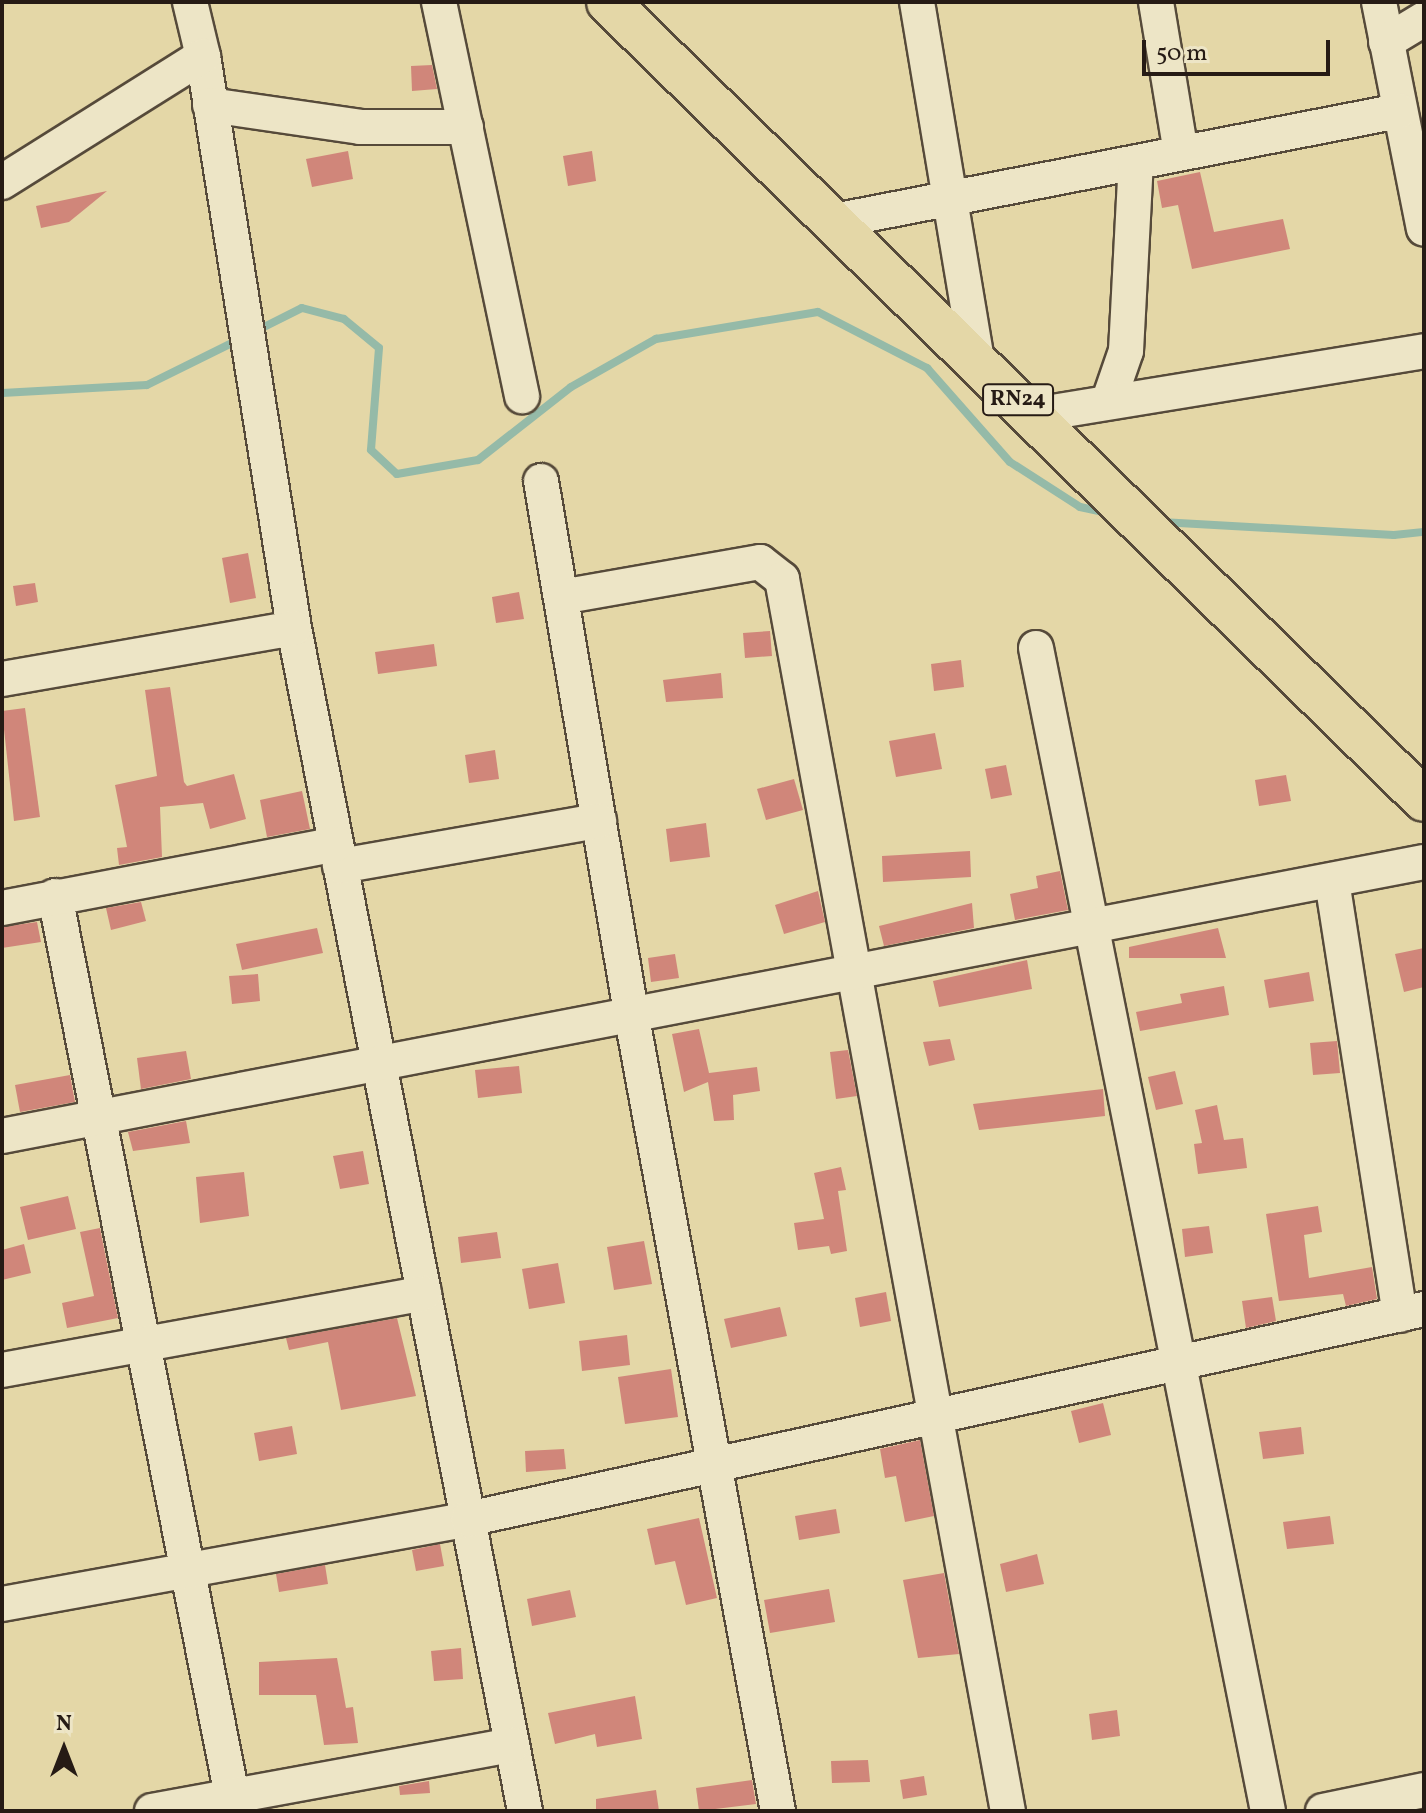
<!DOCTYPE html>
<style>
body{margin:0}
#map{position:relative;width:1426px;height:1813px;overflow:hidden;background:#e4d7a7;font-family:Vollkorn,serif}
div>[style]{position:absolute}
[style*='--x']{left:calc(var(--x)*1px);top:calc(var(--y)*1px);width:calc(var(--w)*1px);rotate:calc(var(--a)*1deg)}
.stream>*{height:8px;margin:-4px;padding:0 4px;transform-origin:4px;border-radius:4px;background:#95baa8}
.building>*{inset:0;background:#d0867a}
.roads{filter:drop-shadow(2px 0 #564a3a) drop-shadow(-2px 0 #564a3a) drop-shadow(0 2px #564a3a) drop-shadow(0 -2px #564a3a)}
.minor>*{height:34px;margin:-17px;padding:0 17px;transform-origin:17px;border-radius:17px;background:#ede5c6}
.major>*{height:42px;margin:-21px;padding:0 21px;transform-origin:21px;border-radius:21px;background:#e4d7a7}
span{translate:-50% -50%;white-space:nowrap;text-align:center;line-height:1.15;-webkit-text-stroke:6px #ede5c6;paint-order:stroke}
.shield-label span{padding:2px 6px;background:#ede5c6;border:2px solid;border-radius:6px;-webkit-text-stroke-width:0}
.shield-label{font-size:22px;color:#261b15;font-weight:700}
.frame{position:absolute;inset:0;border:4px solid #261b15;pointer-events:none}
.north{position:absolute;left:24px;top:1709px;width:80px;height:80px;-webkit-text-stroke:6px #ede5c6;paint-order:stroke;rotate:0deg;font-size:22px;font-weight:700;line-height:32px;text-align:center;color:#261b15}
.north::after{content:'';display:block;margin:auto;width:28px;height:36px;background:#261b15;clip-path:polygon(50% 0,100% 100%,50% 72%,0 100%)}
.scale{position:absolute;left:1142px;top:40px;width:188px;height:36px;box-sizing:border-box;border:4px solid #261b15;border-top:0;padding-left:10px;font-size:24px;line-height:28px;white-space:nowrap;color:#261b15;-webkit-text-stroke:6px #ede5c6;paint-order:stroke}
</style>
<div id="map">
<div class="stream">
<i style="--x:256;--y:331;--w:51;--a:-26.6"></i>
<i style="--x:302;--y:308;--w:43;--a:14.7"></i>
<i style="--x:344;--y:319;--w:45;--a:39.6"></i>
<i style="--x:379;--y:348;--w:102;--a:94.5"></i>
<i style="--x:371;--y:450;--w:35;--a:43"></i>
<i style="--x:397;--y:474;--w:82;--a:-9.8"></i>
<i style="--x:478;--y:460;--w:118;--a:-38.1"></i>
<i style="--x:571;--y:387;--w:98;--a:-29.5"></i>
<i style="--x:656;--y:339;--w:164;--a:-9.5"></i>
<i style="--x:818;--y:312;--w:123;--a:27.2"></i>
<i style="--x:927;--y:368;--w:125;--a:48.6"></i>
<i style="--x:1010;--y:462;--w:83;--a:32.7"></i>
<i style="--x:1080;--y:507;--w:30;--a:12"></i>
<i style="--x:2;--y:393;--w:145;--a:-3.2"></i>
<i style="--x:147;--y:385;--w:104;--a:-26.3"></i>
<i style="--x:1161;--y:522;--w:233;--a:3.2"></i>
<i style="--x:1394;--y:535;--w:30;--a:-6"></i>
</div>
<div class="building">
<i style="clip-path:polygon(432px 65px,437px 89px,412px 91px,411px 66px)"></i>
<i style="clip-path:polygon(348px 151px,353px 179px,312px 187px,306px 159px)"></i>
<i style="clip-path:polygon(592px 151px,596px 181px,568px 186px,563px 156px)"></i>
<i style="clip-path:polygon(1200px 172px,1214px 232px,1283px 219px,1290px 249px,1192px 269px,1178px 205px,1162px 208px,1157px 181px)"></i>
<i style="clip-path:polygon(107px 191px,69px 222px,41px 228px,36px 206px)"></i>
<i style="clip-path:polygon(248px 553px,256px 598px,230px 603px,222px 558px)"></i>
<i style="clip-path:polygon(35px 583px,38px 602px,16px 606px,13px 586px)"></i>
<i style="clip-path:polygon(519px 592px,524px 619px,496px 623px,492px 597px)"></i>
<i style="clip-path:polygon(770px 631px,772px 656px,745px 658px,743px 633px)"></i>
<i style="clip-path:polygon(434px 644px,437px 666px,378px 674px,375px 652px)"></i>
<i style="clip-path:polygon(961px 660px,964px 687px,934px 691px,931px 664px)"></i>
<i style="clip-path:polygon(721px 673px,723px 698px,666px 702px,663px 680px)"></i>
<i style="clip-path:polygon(170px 687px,184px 782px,187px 786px,234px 774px,246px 819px,210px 829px,203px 803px,160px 807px,162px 857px,119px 865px,117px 848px,127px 847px,115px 785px,157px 776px,145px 690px)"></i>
<i style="clip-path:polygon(25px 708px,40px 817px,14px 821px,2px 711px)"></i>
<i style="clip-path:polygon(935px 733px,942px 769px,896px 777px,889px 741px)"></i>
<i style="clip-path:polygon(495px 750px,499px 779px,469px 783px,465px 755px)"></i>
<i style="clip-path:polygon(1006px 765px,1012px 795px,991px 799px,985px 769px)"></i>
<i style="clip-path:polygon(1286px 775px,1291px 801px,1259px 806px,1255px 780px)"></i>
<i style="clip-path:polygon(794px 779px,803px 810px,766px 820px,757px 789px)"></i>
<i style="clip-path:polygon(302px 791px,310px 829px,267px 837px,260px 800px)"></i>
<i style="clip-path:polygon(706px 823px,710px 857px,670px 862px,666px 829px)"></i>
<i style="clip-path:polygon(970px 851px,971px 877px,883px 882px,882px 856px)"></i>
<i style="clip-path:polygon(1060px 871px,1068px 910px,1015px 920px,1010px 894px,1038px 888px,1036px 876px)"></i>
<i style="clip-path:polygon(818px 891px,825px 922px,784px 934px,775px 905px)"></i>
<i style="clip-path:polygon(141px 902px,146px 921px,111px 930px,106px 908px)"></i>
<i style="clip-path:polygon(972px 903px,974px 928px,884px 946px,879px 926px)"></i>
<i style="clip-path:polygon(37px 922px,41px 942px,2px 948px,2px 927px)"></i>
<i style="clip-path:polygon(317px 928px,323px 953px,242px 970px,236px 944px)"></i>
<i style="clip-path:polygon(1218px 928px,1226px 958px,1129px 958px,1129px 947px)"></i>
<i style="clip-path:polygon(1424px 948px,1424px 987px,1404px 992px,1395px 954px)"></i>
<i style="clip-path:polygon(675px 954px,679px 978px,651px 982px,648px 958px)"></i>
<i style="clip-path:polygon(1027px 960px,1032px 989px,939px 1007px,933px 981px)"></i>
<i style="clip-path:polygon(1309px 972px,1314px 1001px,1269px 1008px,1264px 980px)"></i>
<i style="clip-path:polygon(258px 974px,260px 1001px,232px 1004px,229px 976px)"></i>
<i style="clip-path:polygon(1224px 986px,1229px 1015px,1140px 1031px,1136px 1012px,1182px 1003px,1180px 994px)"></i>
<i style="clip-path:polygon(699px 1029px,709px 1073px,757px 1067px,760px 1091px,733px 1095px,734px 1120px,714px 1121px,708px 1082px,684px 1092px,672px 1034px)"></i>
<i style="clip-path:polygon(950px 1039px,955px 1060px,929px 1066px,923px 1042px)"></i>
<i style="clip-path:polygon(1337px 1041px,1340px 1073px,1313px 1075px,1310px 1043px)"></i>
<i style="clip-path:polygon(848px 1050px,857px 1096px,836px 1099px,830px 1052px)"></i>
<i style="clip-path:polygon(186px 1051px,191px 1079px,141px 1089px,137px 1058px)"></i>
<i style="clip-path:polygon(519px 1066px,522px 1093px,478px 1098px,475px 1070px)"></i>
<i style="clip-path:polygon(1175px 1071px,1183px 1104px,1156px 1110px,1148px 1077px)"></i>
<i style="clip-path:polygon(70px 1075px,75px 1102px,20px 1112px,15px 1085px)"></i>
<i style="clip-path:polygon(1103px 1089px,1105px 1116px,979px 1130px,973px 1104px)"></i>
<i style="clip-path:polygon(1217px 1105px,1224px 1140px,1243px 1138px,1247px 1168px,1198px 1174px,1194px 1144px,1202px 1143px,1195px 1110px)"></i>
<i style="clip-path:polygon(186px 1121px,190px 1143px,133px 1151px,128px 1132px)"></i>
<i style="clip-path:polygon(363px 1151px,369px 1184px,340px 1189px,333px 1156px)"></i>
<i style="clip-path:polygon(841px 1167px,846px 1190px,838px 1191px,847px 1251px,831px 1254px,829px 1246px,798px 1250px,794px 1223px,824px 1219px,814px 1173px)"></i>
<i style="clip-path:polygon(244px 1172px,249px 1216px,200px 1223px,196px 1177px)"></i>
<i style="clip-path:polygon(68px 1196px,76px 1229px,28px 1240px,20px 1207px)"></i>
<i style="clip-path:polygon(1318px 1206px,1322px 1232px,1304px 1235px,1309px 1278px,1372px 1267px,1377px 1299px,1346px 1306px,1343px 1294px,1279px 1301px,1266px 1214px)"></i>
<i style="clip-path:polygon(1209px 1226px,1213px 1253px,1185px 1257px,1182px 1229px)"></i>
<i style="clip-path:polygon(100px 1228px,118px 1318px,67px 1328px,62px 1303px,94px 1296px,80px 1232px)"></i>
<i style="clip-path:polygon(497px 1232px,501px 1258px,461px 1263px,458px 1237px)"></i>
<i style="clip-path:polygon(644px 1241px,652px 1284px,614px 1290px,607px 1247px)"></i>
<i style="clip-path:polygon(24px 1244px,31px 1273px,2px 1280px,2px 1250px)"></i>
<i style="clip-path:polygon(558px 1263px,565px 1303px,529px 1309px,522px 1269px)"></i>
<i style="clip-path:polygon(886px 1292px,891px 1321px,860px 1327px,855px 1298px)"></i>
<i style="clip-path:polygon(1272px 1297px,1276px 1321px,1246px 1328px,1242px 1301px)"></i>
<i style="clip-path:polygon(780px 1307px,787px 1336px,731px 1348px,724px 1319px)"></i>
<i style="clip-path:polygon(397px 1318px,416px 1396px,341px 1410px,328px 1342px,289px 1350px,286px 1338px)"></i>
<i style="clip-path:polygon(627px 1335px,630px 1365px,582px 1371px,579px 1341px)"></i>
<i style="clip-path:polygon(671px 1369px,678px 1417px,625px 1424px,618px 1377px)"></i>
<i style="clip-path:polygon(1103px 1403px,1111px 1435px,1079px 1443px,1071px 1411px)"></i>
<i style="clip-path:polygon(292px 1426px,297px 1454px,259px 1461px,254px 1433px)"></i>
<i style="clip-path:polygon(1301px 1427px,1304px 1454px,1263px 1459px,1259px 1432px)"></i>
<i style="clip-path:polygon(920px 1440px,934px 1516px,905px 1522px,896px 1476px,885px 1478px,880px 1449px)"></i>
<i style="clip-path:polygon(564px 1449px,566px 1469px,526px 1472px,525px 1451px)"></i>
<i style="clip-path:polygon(836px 1509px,840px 1533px,799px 1540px,795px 1516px)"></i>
<i style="clip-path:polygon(1330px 1516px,1334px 1544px,1287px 1549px,1283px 1522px)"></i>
<i style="clip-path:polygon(699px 1518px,717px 1598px,686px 1605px,675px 1561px,655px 1565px,647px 1529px)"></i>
<i style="clip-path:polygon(440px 1544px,444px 1566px,416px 1571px,412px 1550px)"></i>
<i style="clip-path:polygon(1037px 1554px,1044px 1584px,1006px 1592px,1000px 1564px)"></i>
<i style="clip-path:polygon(325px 1565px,328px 1584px,279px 1592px,276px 1574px)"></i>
<i style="clip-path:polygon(944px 1573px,959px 1654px,918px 1658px,903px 1580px)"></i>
<i style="clip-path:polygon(829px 1589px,835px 1622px,770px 1633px,764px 1600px)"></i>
<i style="clip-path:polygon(570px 1590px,576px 1617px,532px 1626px,527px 1599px)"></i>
<i style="clip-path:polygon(461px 1648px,463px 1679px,434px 1681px,431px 1651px)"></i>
<i style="clip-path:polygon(337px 1658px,346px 1708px,353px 1707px,358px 1743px,324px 1745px,316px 1695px,259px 1695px,259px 1662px)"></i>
<i style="clip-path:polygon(635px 1696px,642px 1739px,597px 1747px,595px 1734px,555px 1744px,548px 1713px)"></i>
<i style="clip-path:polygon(1117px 1710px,1120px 1736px,1092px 1740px,1089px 1714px)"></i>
<i style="clip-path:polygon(868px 1760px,870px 1782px,832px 1783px,831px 1761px)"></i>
<i style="clip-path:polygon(924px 1776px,927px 1795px,903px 1799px,900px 1780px)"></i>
<i style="clip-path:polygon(752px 1780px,756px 1804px,699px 1811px,696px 1788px)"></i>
<i style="clip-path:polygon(429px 1781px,430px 1793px,400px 1795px,399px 1786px)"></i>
<i style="clip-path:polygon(656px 1790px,659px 1811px,596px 1811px,596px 1799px)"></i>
</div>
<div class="roads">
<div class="minor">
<i style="--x:190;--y:2;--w:56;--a:76.5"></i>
<i style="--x:203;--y:56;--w:579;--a:80.96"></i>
<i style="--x:294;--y:628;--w:1205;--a:78.95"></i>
<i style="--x:439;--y:2;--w:403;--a:78.1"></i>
<i style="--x:917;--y:2;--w:363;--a:80.5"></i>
<i style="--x:1156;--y:2;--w:153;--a:80.6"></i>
<i style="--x:1379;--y:2;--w:231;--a:78.8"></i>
<i style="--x:1386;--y:42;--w:44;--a:-31.2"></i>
<i style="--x:210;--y:105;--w:152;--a:8.3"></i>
<i style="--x:360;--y:127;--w:106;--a:0"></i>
<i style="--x:2;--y:182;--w:237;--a:-32.1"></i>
<i style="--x:834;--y:221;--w:576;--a:-11.02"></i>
<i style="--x:1109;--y:400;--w:52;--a:-70.9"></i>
<i style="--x:1126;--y:351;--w:189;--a:-87"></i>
<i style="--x:1034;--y:415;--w:395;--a:-9.3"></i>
<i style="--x:541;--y:481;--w:545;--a:80.38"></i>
<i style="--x:632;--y:1018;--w:806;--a:79.57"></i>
<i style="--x:561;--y:597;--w:202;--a:-10"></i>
<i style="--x:760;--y:562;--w:28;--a:38"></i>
<i style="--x:782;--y:579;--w:1253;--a:79.61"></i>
<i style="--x:1036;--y:648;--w:1186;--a:78.72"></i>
<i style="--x:2;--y:679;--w:296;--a:-9.9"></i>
<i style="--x:340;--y:866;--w:263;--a:-9.9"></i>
<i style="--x:1332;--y:881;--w:439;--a:81.1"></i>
<i style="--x:55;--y:896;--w:933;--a:78.87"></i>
<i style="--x:2;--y:908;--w:340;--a:-10.8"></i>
<i style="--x:2;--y:1136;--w:1448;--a:-10.91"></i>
<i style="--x:2;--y:1370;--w:429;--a:-10.3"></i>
<i style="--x:2;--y:1604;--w:474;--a:-10.3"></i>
<i style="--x:468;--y:1519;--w:979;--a:-12.39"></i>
<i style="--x:152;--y:1811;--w:366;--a:-10.4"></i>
<i style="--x:1323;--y:1811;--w:103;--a:-11.7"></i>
</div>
<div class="major">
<i style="--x:608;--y:2;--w:1141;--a:44.36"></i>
</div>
</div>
<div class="shield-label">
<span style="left:1018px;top:400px">RN24</span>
</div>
<div class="frame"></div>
<div class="north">N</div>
<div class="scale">50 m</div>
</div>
